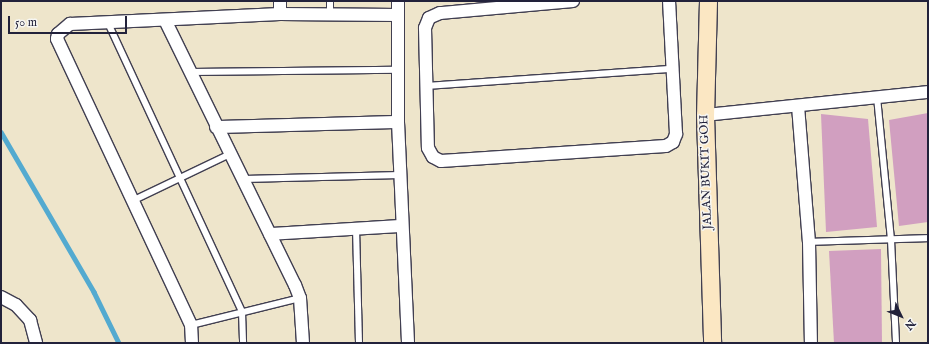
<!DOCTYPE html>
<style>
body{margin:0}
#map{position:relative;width:929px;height:344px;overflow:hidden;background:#eee5cb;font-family:"IM FELL English",serif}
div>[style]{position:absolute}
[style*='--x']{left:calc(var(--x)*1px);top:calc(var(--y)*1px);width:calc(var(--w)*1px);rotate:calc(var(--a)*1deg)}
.stream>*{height:4.5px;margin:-2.25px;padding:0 2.25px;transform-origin:2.25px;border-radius:2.25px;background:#53aad0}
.building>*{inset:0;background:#d19fc0}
.roads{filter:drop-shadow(1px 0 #413f51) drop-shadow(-1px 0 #413f51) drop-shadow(0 1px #413f51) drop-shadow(0 -1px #413f51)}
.service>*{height:6px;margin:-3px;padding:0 3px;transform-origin:3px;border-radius:3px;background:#fff}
.minor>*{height:12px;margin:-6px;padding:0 6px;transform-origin:6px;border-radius:6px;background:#fff}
.secondary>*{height:17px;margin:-8.5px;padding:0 8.5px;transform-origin:8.5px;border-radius:8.5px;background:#fbe7c3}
span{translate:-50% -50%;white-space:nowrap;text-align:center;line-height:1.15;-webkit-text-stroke:3px #f6f6f2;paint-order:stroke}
.street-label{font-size:12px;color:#22223b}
.frame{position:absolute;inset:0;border:2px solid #22223b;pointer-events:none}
.north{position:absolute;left:881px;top:296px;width:40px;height:40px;-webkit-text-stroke:3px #f6f6f2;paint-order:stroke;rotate:133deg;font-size:11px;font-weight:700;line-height:16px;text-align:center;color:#22223b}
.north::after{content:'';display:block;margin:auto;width:14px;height:18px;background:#22223b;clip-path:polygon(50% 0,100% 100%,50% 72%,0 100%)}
.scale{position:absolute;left:8px;top:16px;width:119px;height:18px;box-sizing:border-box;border:2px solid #22223b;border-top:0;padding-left:5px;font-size:12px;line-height:14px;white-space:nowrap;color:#22223b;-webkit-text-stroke:3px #f6f6f2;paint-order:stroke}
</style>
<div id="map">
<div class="stream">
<i style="--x:1;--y:132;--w:185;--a:59.8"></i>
<i style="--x:94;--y:292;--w:57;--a:63.9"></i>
</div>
<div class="building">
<i style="clip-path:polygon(928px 113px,928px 222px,899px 226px,889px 120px)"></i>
<i style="clip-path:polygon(821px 114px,868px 119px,877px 227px,826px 232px)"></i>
<i style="clip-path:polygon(881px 249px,882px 343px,834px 343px,829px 251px)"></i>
</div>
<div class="roads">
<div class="service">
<i style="--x:330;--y:15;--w:14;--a:-90"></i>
<i style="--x:108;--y:23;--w:319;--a:65.1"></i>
<i style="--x:242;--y:312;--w:31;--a:88"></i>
<i style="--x:191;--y:72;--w:207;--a:-0.6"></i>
<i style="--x:426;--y:86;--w:247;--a:-4"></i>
<i style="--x:877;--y:97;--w:144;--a:84.4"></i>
<i style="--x:891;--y:240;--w:103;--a:87.2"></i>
<i style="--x:244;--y:179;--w:156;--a:-1.5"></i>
<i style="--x:132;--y:201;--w:109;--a:-25.6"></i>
<i style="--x:356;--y:228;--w:115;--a:88.5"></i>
<i style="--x:809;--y:242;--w:119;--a:-1.9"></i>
<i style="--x:191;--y:325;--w:112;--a:-13.9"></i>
</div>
<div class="minor">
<i style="--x:398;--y:1;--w:121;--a:90"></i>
<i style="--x:398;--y:122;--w:221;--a:87.4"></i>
<i style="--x:573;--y:1;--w:134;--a:174.8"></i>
<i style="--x:440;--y:13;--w:12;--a:156"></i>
<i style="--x:429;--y:18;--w:11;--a:112"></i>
<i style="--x:425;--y:28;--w:120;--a:88.6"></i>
<i style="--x:428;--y:148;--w:10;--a:61"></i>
<i style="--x:433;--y:157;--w:9;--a:27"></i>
<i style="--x:441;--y:161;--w:225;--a:-3.8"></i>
<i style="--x:666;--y:146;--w:8;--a:-30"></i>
<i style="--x:673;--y:142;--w:9;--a:-69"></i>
<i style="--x:676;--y:134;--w:133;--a:-93"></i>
<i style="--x:280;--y:14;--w:13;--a:-90"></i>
<i style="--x:165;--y:20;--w:295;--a:63.9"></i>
<i style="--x:295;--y:285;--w:14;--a:69"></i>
<i style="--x:300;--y:298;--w:45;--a:86.2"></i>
<i style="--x:798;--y:106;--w:136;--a:85.4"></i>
<i style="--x:809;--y:242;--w:101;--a:88.9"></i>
<i style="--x:705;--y:115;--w:224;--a:-5.9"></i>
<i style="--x:216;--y:127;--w:182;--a:-1.6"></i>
<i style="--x:270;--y:234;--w:132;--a:-3.5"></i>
<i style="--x:1;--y:297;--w:17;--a:28"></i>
<i style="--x:16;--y:305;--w:21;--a:47"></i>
<i style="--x:30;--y:320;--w:24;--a:75"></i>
<i style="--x:192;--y:343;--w:18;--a:-93"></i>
<i style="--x:191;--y:325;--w:316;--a:-115.1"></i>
<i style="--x:57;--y:39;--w:5;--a:-79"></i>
<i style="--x:58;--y:34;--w:16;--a:-40"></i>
<i style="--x:70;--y:24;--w:210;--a:-2.7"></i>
<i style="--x:280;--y:14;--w:118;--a:0.5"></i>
</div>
<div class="secondary">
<i style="--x:708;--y:1;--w:114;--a:91.5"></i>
<i style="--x:705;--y:115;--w:228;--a:88.2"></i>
</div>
</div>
<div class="street-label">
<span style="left:706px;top:172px;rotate:-92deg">JALAN BUKIT GOH</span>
</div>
<div class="frame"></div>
<div class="north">N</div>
<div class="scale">50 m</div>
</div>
